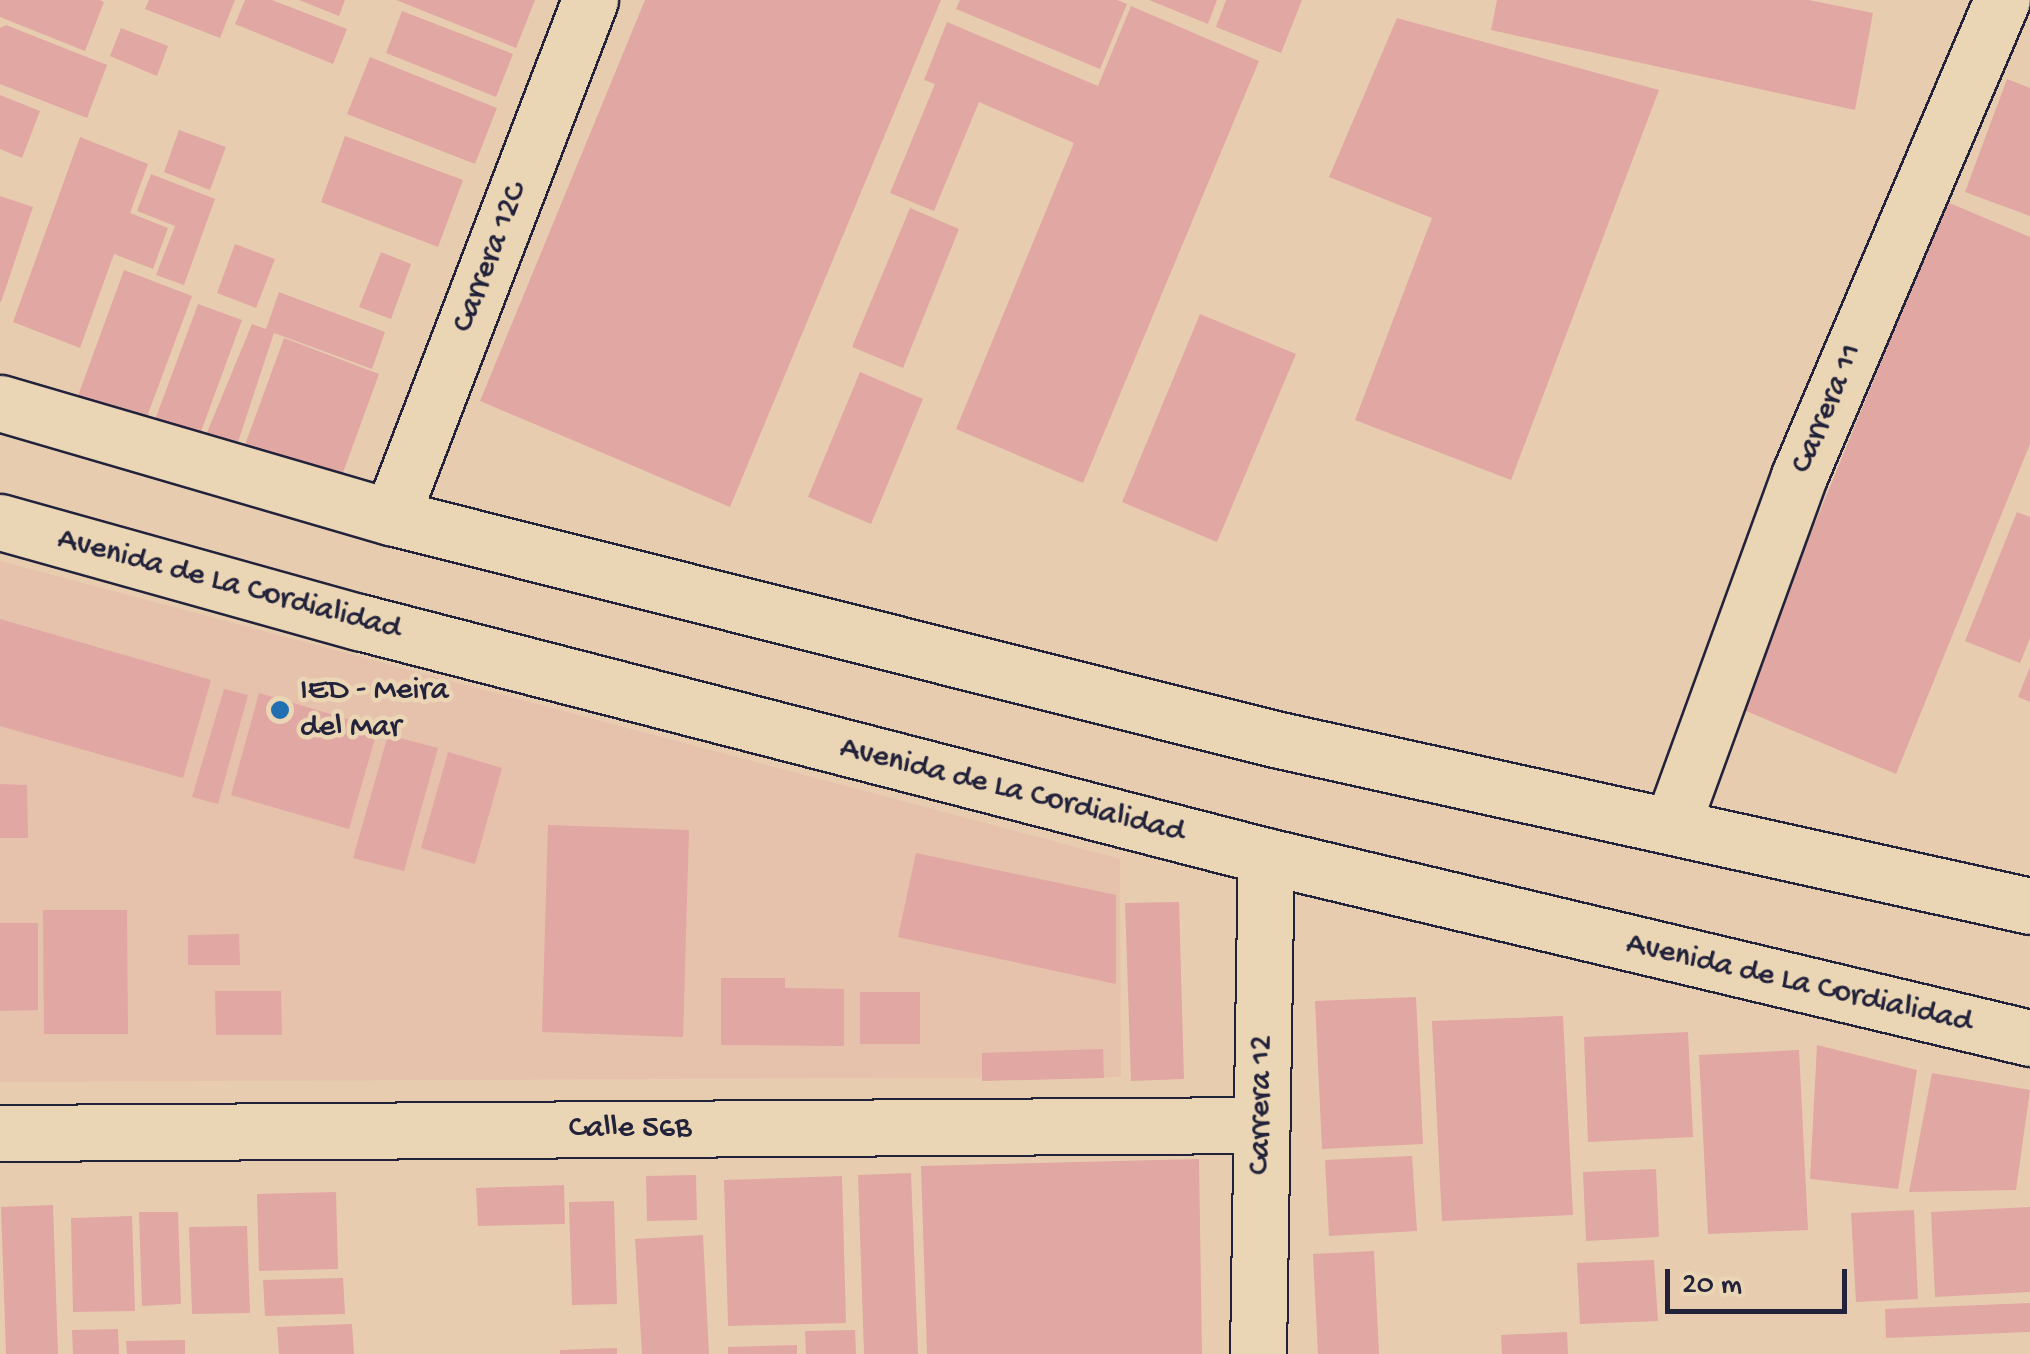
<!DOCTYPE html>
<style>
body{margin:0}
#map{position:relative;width:2030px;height:1354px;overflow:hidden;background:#e8ccb0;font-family:"Gochi Hand",sans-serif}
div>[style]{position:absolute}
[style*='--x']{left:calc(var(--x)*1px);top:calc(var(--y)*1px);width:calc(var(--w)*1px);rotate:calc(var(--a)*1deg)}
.built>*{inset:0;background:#e6c1ac}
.building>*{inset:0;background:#e1a7a2}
.roads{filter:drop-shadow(2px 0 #22223b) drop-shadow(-2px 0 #22223b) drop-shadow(0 2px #22223b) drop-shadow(0 -2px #22223b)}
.minor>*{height:55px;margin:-27.5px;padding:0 27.5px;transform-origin:27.5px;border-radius:27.5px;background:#ead5b4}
.major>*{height:55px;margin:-27.5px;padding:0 27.5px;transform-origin:27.5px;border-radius:27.5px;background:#ead5b4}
.dots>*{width:28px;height:28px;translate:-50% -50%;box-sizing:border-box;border:5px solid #ead5b4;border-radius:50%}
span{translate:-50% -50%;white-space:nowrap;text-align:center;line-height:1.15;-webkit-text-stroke:9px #ead5b4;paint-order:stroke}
.street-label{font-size:32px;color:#22223b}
.poi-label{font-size:32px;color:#22223b}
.left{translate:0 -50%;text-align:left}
.scale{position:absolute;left:1665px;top:1269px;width:182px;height:45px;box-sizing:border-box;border:5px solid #22223b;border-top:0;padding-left:12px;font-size:30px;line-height:35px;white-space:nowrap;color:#22223b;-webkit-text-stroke:8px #ead5b4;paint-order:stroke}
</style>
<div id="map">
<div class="built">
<i style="clip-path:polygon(0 561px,1120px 859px,1121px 1077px,0 1082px)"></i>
</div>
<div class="building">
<i style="clip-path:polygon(0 0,100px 0,104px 2px,85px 51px,0 17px)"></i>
<i style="clip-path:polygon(149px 0,235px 0,220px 38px,145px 9px)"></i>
<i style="clip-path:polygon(245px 0,272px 0,347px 29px,333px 64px,235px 24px)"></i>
<i style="clip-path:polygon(299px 0,345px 0,339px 16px)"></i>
<i style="clip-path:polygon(396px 0,535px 0,516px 48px)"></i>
<i style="clip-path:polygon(645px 0,941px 0,730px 507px,480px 401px)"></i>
<i style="clip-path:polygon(960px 0,1117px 0,1127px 4px,1100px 69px,956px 9px)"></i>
<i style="clip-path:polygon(1149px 0,1217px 0,1208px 24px)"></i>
<i style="clip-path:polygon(1226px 0,1302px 0,1281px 53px,1216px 27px)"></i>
<i style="clip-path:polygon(1497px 0,1809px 0,1873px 13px,1855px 110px,1491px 30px)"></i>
<i style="clip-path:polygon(1131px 6px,1259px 61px,1083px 483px,956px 429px,1074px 143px,979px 102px,934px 211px,890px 193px,935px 84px,924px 80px,947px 22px,1098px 86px)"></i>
<i style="clip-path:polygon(402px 11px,513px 54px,496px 97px,386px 53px)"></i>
<i style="clip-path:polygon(1397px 18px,1659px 90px,1511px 480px,1355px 420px,1432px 218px,1329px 177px)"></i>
<i style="clip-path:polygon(6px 25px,107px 65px,87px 118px,0 84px,0 28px)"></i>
<i style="clip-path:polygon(121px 28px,168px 46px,157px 76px,110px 56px)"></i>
<i style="clip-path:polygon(370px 57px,497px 108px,475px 164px,347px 114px)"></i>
<i style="clip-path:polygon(2007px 79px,2030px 88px,2030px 216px,1965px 192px)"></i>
<i style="clip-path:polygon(0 95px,40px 111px,22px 158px,0 149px)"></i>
<i style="clip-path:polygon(179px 130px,226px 147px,210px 190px,164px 172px)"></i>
<i style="clip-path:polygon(345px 136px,463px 180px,438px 247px,321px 202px)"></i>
<i style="clip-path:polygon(80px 137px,148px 164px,130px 213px,168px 228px,153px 269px,114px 254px,80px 348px,13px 322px)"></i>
<i style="clip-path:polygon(151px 174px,215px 199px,184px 285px,156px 275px,175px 226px,137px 211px)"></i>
<i style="clip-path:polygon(0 196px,33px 207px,1px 302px,0 302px)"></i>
<i style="clip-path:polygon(1947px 202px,2030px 237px,2030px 444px,1896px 774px,1739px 708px)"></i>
<i style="clip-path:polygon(910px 208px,959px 229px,903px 368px,852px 347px)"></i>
<i style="clip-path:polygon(235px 244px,275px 259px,256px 308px,217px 293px)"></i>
<i style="clip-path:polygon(381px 252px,411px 264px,391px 319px,359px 307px)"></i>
<i style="clip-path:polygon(124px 270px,192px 296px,142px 430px,75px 404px)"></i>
<i style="clip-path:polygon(279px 292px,385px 332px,372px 369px,274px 333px,237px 445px,206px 435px,252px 324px,266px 329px)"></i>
<i style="clip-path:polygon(198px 304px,242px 320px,199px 437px,155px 420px)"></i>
<i style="clip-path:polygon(1200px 314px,1296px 354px,1217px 542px,1122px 502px)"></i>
<i style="clip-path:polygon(284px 338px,379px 374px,337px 489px,242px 453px)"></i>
<i style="clip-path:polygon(860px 372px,923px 399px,871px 524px,808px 497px)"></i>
<i style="clip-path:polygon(2017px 512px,2030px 517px,2030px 638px,2020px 663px,1965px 641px)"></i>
<i style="clip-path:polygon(0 619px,211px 680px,183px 778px,0 726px)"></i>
<i style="clip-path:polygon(2030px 667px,2030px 702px,2018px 697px)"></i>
<i style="clip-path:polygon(224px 689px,248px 695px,218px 804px,192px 797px)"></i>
<i style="clip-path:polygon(259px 693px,378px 728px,349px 829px,231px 795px)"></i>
<i style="clip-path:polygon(388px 735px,438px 748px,404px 871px,353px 858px)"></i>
<i style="clip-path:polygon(448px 752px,502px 768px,475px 864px,421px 848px)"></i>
<i style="clip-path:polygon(0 784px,27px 785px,28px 838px,0 838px)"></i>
<i style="clip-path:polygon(548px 825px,689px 830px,683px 1037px,542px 1032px)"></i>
<i style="clip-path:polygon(916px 853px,1116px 895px,1116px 984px,898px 937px)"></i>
<i style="clip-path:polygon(1179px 902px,1184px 1079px,1131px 1081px,1125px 903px)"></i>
<i style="clip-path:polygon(43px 910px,127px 910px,128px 1034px,44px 1034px)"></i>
<i style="clip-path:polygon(0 923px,38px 923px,38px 1010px,0 1011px)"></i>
<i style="clip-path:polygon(239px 934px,240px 965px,188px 965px,188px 935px)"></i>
<i style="clip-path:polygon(721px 978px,785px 978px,785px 988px,844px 989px,844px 1046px,721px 1045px)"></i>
<i style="clip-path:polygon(215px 991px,281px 991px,282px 1035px,216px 1035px)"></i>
<i style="clip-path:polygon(860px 992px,920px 992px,920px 1044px,860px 1044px)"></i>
<i style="clip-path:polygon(1416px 997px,1423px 1144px,1322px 1149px,1315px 1001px)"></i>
<i style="clip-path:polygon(1563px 1016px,1573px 1215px,1442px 1221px,1432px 1021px)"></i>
<i style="clip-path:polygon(1688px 1032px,1693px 1137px,1588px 1142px,1584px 1037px)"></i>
<i style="clip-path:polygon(1817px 1045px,1917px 1070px,1898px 1189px,1810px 1179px)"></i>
<i style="clip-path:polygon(1103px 1049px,1104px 1078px,982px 1081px,982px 1053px)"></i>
<i style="clip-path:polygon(1799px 1050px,1808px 1230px,1708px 1234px,1699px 1055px)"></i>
<i style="clip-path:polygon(1932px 1073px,2030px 1090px,2016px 1190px,1909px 1192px)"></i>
<i style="clip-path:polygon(1412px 1156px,1417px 1231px,1329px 1236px,1325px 1160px)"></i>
<i style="clip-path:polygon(1199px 1159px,1202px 1354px,927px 1354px,921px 1166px)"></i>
<i style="clip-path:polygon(1656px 1169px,1659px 1237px,1586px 1241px,1583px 1172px)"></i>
<i style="clip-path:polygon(911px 1173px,918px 1354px,864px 1354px,858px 1175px)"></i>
<i style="clip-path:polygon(696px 1175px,697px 1220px,647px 1221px,646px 1176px)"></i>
<i style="clip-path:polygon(842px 1176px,846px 1323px,728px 1326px,724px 1180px)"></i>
<i style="clip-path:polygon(564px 1185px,565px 1224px,478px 1226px,476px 1188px)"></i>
<i style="clip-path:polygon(336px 1192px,338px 1269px,259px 1271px,257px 1194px)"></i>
<i style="clip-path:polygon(614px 1201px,617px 1304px,572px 1305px,569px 1202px)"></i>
<i style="clip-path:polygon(53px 1205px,58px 1354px,6px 1354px,1px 1207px)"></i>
<i style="clip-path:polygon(2030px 1207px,2030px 1292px,1935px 1297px,1931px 1212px)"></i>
<i style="clip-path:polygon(1914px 1210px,1918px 1299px,1856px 1302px,1851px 1213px)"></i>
<i style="clip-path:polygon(139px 1212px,178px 1212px,181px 1304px,142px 1306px)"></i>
<i style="clip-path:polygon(132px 1216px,135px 1311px,73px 1312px,71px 1218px)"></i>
<i style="clip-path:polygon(247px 1226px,250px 1313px,192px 1314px,189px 1227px)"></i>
<i style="clip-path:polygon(703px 1235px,709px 1354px,642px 1354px,635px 1239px)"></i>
<i style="clip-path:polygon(1374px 1251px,1379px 1354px,1318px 1354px,1313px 1254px)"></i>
<i style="clip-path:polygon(1654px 1260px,1658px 1321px,1580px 1324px,1577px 1263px)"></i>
<i style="clip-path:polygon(343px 1278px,345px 1314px,265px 1316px,263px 1280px)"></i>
<i style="clip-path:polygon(2030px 1303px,2030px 1332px,1886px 1338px,1885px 1309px)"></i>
<i style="clip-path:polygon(352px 1324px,354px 1354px,279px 1354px,277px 1327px)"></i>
<i style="clip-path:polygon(118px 1329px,119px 1354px,73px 1354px,72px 1330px)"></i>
<i style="clip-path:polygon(855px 1330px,856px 1354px,806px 1354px,805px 1331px)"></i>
<i style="clip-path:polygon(1567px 1332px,1568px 1354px,1502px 1354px,1501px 1335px)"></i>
<i style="clip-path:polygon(185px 1340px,185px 1354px,127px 1354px,126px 1341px)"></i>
<i style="clip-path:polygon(797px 1345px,797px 1354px,728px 1354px,728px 1347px)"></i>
<i style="clip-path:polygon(617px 1348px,617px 1354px,560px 1354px,560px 1350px)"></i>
</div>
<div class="roads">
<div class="minor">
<i style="--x:391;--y:517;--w:554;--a:-68.95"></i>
<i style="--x:1672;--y:825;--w:371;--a:-70"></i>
<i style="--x:1799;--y:476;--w:517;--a:-66.9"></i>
<i style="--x:0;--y:1133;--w:1261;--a:-0.36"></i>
<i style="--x:1258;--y:1354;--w:498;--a:-89.1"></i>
</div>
<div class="major">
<i style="--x:0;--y:403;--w:407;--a:16.3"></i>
<i style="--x:391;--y:517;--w:911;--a:14.1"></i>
<i style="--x:1275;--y:739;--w:773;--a:12.47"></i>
<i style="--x:0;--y:522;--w:373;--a:15.6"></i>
<i style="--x:359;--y:622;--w:937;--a:14.47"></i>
<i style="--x:1266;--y:856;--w:785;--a:13.4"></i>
</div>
</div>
<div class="dots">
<i style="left:280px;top:710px;background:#1f6fb2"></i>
</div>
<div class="street-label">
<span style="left:491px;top:258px;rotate:-69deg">Carrera 12C</span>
<span style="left:1828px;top:409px;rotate:-67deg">Carrera 11</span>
<span style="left:229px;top:585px;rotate:15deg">Avenida de La Cordialidad</span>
<span style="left:1012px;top:791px;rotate:14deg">Avenida de La Cordialidad</span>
<span style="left:1799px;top:984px;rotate:13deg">Avenida de La Cordialidad</span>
<span style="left:1262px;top:1105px;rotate:-89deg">Carrera 12</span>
<span style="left:630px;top:1129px">Calle 56B</span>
</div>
<div class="poi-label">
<span class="left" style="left:300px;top:710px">IED - Meira<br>del Mar</span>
</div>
<div class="scale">20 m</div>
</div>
